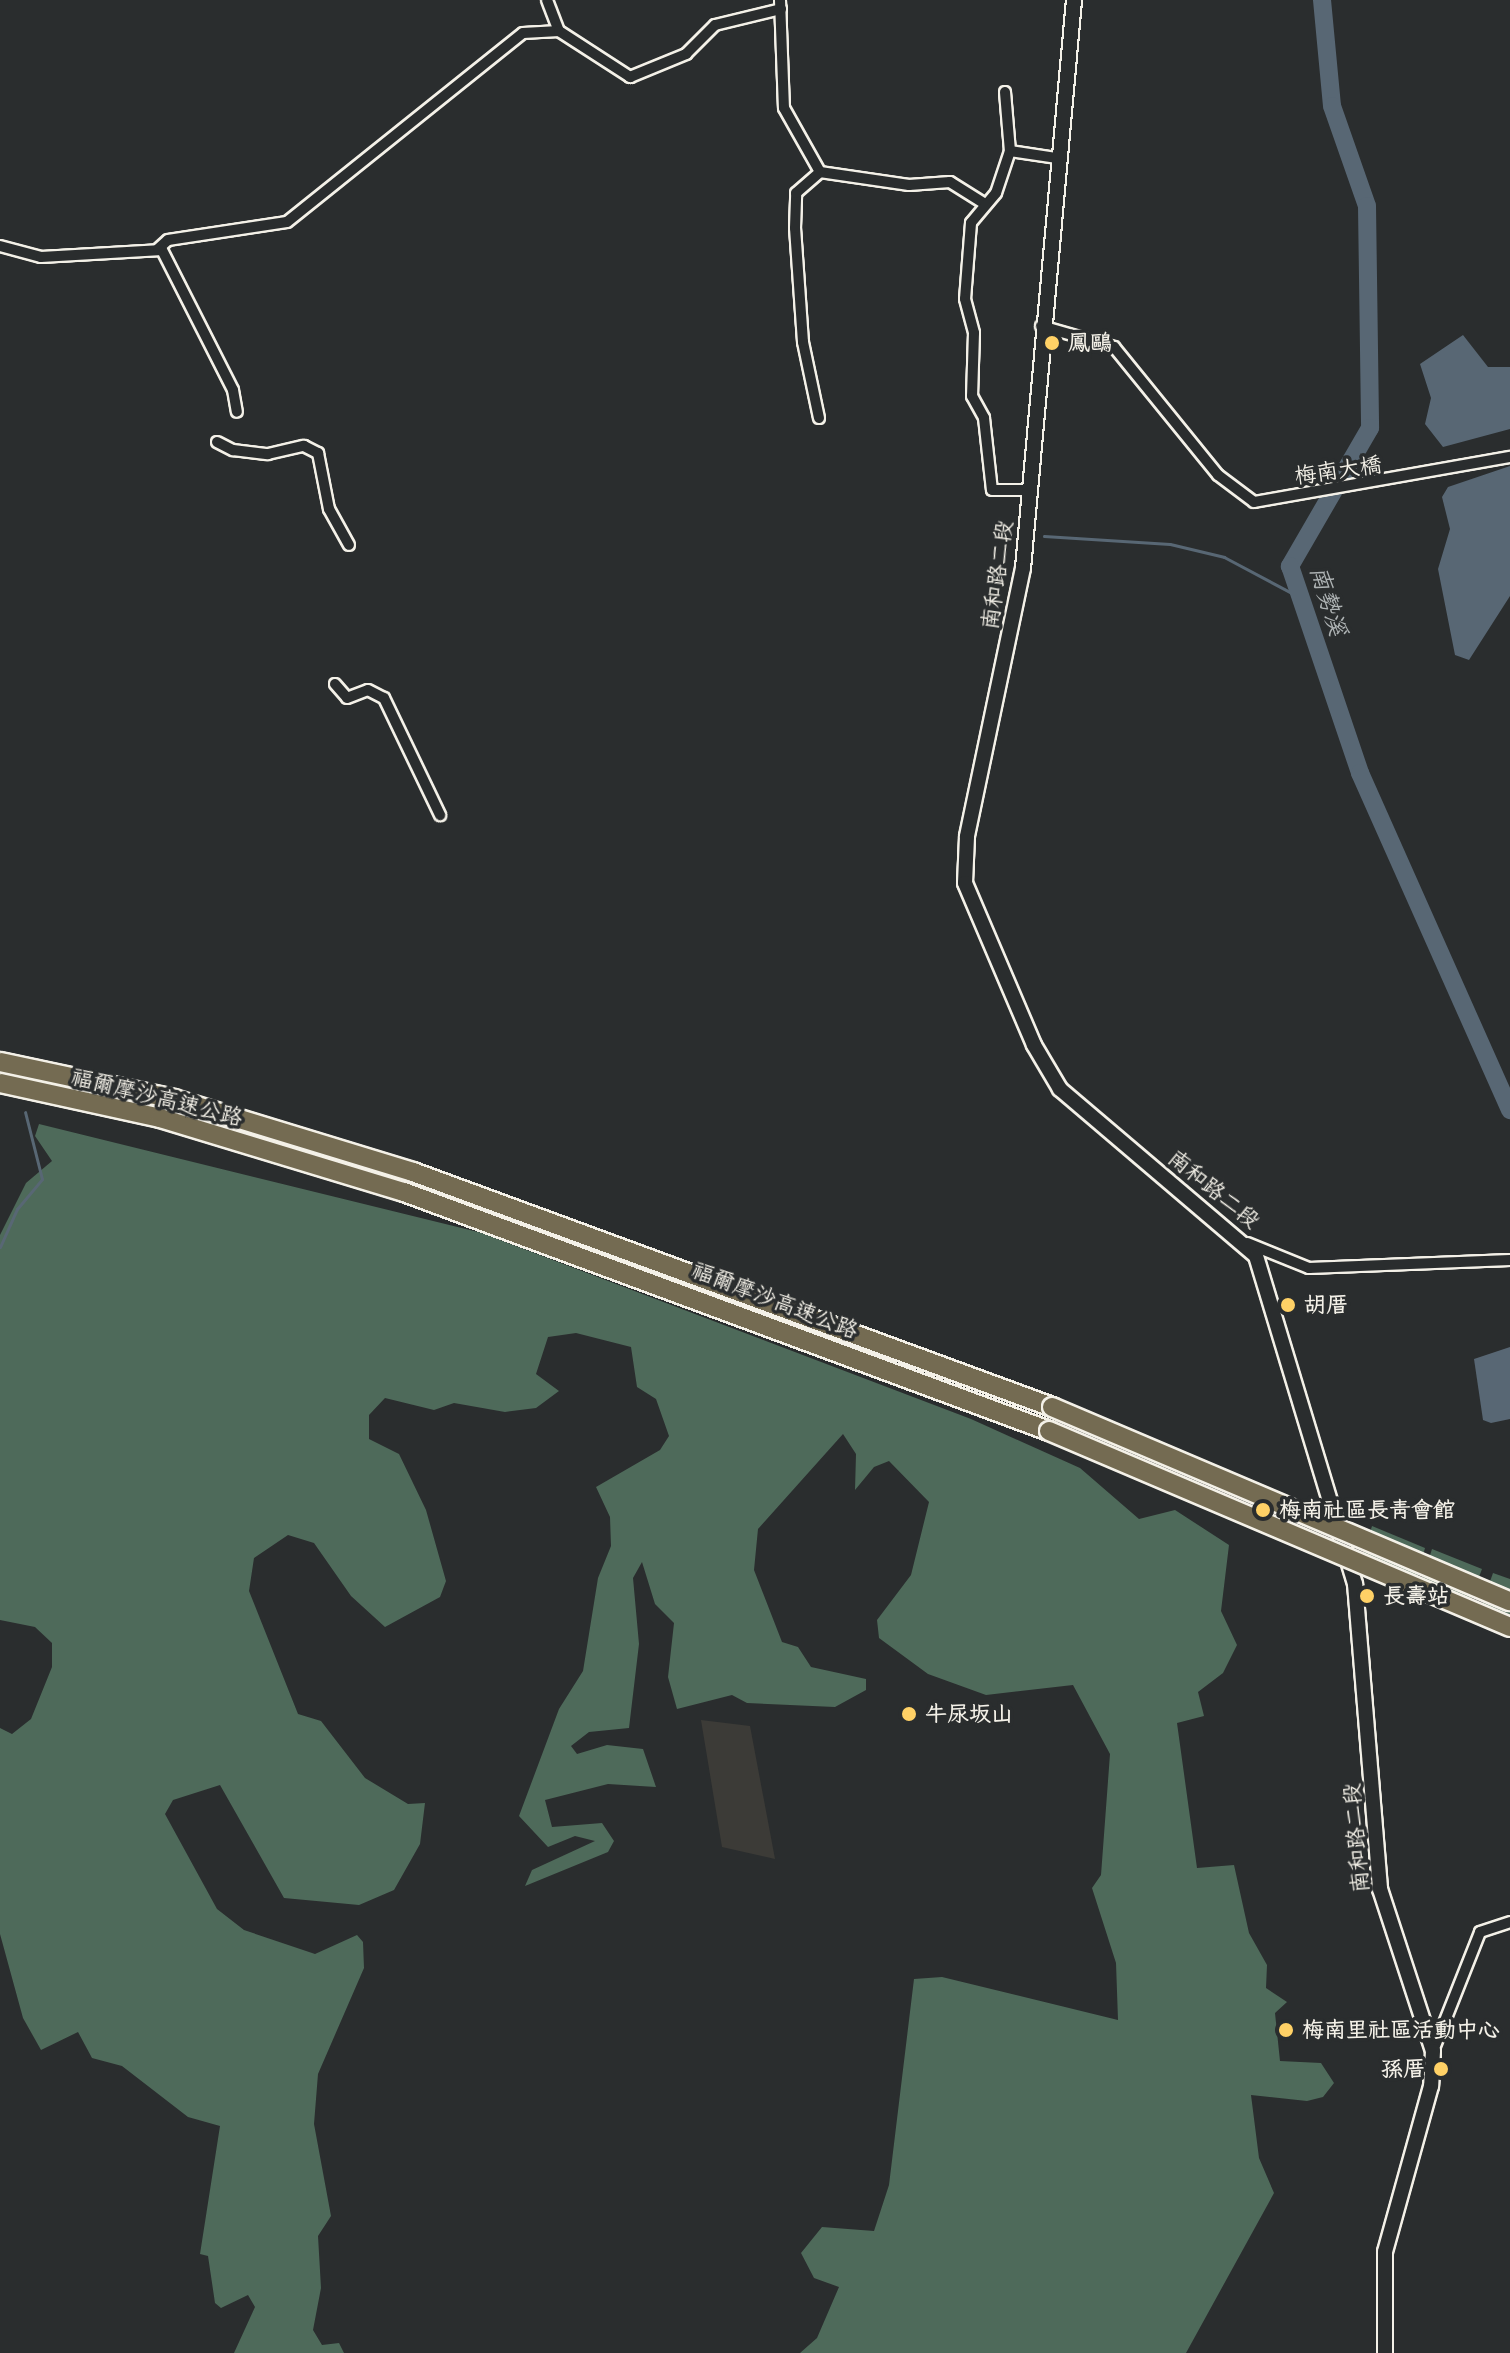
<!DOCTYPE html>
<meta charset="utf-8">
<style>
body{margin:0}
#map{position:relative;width:1510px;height:2353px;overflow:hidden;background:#2a2d2e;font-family:Sriracha,"LXGW WenKai TC",sans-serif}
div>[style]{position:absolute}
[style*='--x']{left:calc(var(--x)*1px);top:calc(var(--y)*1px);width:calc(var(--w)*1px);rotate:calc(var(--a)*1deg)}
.built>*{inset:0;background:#3c3b37}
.green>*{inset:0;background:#4e6a5a}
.water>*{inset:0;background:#586774}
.stream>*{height:3px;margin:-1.5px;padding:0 1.5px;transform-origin:1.5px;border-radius:1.5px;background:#586774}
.river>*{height:18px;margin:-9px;padding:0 9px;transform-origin:9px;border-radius:9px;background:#586774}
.roads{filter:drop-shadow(2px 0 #f4f1e8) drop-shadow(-2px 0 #f4f1e8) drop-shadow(0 2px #f4f1e8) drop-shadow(0 -2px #f4f1e8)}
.minor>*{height:10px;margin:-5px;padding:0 5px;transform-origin:5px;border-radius:5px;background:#2a2d2e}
.secondary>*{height:14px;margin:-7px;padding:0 7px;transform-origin:7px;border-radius:7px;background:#2a2d2e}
.motorway>*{height:18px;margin:-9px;padding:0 9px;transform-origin:9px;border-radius:9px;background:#746b52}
.bridges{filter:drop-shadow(2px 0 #f4f1e8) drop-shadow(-2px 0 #f4f1e8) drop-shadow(0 2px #f4f1e8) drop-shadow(0 -2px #f4f1e8)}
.motorway-bridge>*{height:18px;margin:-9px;padding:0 9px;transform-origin:9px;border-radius:9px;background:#746b52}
.dots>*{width:22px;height:22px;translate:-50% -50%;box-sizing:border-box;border:4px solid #2a2d2e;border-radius:50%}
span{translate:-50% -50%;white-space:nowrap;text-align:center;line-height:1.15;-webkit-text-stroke:7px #2a2d2e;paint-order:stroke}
.poi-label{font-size:22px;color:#f4f1e8;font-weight:700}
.left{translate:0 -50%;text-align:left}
.right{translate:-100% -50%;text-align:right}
.street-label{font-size:22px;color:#f4f1e8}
.water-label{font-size:24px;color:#aeb3b4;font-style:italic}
</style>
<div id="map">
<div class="built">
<i style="clip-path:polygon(701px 1720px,750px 1726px,775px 1859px,722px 1847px)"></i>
</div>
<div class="green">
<i style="clip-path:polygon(39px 1124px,482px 1233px,971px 1419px,1080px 1468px,1139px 1519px,1175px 1510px,1229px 1545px,1221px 1611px,1237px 1645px,1223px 1673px,1198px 1692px,1204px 1716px,1177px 1723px,1197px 1868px,1234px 1865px,1249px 1933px,1267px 1965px,1266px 1988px,1287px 2002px,1275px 2013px,1280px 2061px,1321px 2063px,1334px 2083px,1323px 2097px,1307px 2101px,1251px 2095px,1259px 2158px,1274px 2193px,1186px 2353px,800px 2353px,817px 2338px,839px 2287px,814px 2278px,801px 2253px,822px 2227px,874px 2231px,889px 2185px,914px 1979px,942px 1977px,1118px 2020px,1116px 1963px,1092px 1888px,1101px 1875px,1110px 1754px,1073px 1685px,986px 1695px,928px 1674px,879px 1638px,877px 1620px,911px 1575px,929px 1502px,889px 1461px,874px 1467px,855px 1490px,856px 1454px,843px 1434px,758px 1529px,754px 1570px,782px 1642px,798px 1647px,811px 1667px,866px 1679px,866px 1690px,835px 1707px,747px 1703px,732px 1695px,677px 1709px,668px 1677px,674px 1623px,655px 1604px,642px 1562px,633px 1578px,639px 1644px,629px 1728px,589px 1732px,571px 1746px,577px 1754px,607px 1745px,643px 1749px,656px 1787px,608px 1784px,545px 1800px,552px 1827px,602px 1823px,614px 1841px,608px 1852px,525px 1886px,532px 1870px,595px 1841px,575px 1836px,548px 1847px,519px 1816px,559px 1709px,583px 1671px,598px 1578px,611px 1546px,610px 1517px,596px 1487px,660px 1450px,669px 1436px,656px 1399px,637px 1387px,631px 1347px,576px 1333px,548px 1337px,536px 1374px,559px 1391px,536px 1408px,505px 1412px,454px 1403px,434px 1410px,385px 1398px,369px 1415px,369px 1439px,399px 1454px,426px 1510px,446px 1581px,440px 1597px,385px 1627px,351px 1596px,314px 1543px,288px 1535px,254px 1558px,249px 1591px,298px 1714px,321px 1721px,365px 1778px,408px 1804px,425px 1803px,420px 1844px,394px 1890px,359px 1905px,284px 1898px,220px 1785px,173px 1800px,165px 1814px,217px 1909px,244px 1930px,315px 1954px,357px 1935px,363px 1942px,364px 1968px,318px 2074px,314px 2124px,331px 2216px,318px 2236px,321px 2288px,313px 2330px,322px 2345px,339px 2343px,344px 2353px,234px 2353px,255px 2307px,248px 2295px,221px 2308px,215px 2303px,208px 2256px,200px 2254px,220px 2126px,188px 2117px,122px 2066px,92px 2058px,78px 2032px,41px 2050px,23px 2018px,0 1934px,0 1728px,12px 1734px,31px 1719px,52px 1667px,52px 1643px,35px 1627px,0 1620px,0 1235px,26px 1183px,52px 1161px,35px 1136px)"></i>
<i style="clip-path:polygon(1372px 1526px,1425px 1548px,1412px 1595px,1357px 1573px)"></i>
<i style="clip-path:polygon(1432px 1549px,1482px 1569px,1465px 1614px,1417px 1596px)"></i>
<i style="clip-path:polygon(1493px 1573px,1510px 1579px,1510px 1635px,1476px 1621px)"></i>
</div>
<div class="water">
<i style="clip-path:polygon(1463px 335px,1488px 367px,1510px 367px,1510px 429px,1443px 447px,1425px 424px,1431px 398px,1420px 364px)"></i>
<i style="clip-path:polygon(1510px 466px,1510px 596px,1469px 660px,1455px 655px,1438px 569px,1450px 529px,1442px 497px,1448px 487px)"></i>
<i style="clip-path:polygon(1510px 1347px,1510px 1419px,1491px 1423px,1483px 1420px,1474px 1359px)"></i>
</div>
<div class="stream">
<i style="--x:1044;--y:536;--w:126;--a:3.6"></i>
<i style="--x:1170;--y:544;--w:56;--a:13.5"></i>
<i style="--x:1224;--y:557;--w:87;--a:28"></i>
<i style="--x:0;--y:1247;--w:42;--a:-65.9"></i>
<i style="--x:17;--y:1209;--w:39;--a:-50"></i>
<i style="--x:42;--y:1179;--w:69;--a:-104.2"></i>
</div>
<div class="river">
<i style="--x:1322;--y:0;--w:106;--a:84.6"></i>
<i style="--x:1332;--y:106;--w:106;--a:70.7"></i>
<i style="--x:1367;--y:206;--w:222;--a:89.2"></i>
<i style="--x:1370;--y:428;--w:160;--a:120.1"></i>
<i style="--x:1290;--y:566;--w:219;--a:71.3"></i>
<i style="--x:1360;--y:773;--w:369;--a:66"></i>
</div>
<div class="roads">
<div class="minor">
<i style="--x:547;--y:0;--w:33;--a:69"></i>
<i style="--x:780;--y:0;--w:108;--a:87.9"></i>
<i style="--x:784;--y:108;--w:73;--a:60.6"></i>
<i style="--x:820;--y:172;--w:90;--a:8.3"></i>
<i style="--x:909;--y:185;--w:41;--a:-4.2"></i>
<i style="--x:950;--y:182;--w:41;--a:32.2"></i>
<i style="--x:1005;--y:92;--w:59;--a:85.2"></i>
<i style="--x:1010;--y:151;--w:44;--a:108.4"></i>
<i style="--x:996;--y:193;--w:39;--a:130"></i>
<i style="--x:971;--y:223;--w:76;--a:94.5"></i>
<i style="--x:965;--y:299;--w:35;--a:75"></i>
<i style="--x:974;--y:333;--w:63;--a:91.8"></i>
<i style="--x:972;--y:396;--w:25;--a:61"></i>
<i style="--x:984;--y:418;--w:72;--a:83.7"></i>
<i style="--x:992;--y:490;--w:38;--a:0"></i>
<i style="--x:1010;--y:151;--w:48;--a:8.5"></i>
<i style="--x:0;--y:246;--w:42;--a:15"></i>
<i style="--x:41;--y:257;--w:121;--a:-3.3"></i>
<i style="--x:162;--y:250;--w:157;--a:63.1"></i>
<i style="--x:233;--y:390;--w:22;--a:80"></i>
<i style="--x:158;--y:249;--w:13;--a:-42"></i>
<i style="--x:168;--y:240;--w:120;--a:-8.6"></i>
<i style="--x:287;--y:222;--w:302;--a:-38.7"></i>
<i style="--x:523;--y:33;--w:36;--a:-3"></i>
<i style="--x:559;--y:31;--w:85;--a:32.9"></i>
<i style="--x:630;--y:77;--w:61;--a:-22.3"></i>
<i style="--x:686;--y:54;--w:41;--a:-45"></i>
<i style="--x:715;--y:25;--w:68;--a:-13.6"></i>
<i style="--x:1041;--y:326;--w:76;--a:16"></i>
<i style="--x:1114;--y:347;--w:165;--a:50.9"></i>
<i style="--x:1218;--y:475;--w:45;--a:36.9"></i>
<i style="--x:1254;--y:502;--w:260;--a:-10"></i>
<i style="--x:819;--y:418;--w:78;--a:-101.9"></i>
<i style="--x:803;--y:342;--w:114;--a:-94"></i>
<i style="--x:795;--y:228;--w:35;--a:-88"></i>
<i style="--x:796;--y:193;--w:32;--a:-41"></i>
<i style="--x:217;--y:442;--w:18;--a:27"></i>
<i style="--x:233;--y:450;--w:35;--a:7"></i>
<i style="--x:268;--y:454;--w:37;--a:-13"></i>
<i style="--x:304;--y:446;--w:16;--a:27"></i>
<i style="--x:318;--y:453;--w:57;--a:78.9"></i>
<i style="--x:329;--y:509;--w:41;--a:60.9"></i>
<i style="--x:335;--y:684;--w:18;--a:49"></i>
<i style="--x:347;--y:698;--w:22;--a:-21"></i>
<i style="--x:368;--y:690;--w:18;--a:27"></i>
<i style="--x:384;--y:698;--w:130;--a:64.4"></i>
<i style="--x:1247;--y:1243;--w:67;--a:22"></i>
<i style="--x:1309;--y:1268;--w:201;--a:-2.3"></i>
<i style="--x:1433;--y:2051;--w:128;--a:-68.4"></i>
<i style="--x:1480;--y:1932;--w:32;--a:-18"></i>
</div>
<div class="secondary">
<i style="--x:1074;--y:0;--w:570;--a:95.13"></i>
<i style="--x:1023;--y:568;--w:275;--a:101.8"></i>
<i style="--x:967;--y:837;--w:46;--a:92.5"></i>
<i style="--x:965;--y:883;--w:176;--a:66.9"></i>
<i style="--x:1034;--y:1045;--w:51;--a:59.4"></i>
<i style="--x:1060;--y:1089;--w:257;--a:40.4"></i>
<i style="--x:1256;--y:1256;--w:343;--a:73.2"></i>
<i style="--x:1355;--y:1584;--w:306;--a:85.3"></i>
<i style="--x:1380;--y:1889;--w:170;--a:71.9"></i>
<i style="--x:1433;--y:2051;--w:35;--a:93"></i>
<i style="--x:1431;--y:2086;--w:172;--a:105.5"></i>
<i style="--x:1385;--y:2252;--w:101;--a:90"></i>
</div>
<div class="motorway">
<i style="--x:0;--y:1062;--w:178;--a:12"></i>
<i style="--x:174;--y:1099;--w:250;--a:17"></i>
<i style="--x:413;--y:1172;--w:681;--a:20.19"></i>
<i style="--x:0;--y:1083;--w:164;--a:12.3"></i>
<i style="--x:160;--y:1118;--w:255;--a:16.9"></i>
<i style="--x:404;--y:1192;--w:688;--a:20.33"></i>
</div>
</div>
<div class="bridges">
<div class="motorway-bridge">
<i style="--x:1052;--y:1407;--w:497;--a:23"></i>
<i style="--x:1049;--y:1431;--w:501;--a:23.03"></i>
</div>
</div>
<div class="dots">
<i style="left:1052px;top:343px;background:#ffd166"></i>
<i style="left:1288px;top:1305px;background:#ffd166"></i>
<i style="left:1263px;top:1510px;background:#ffd166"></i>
<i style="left:1367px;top:1596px;background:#ffd166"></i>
<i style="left:909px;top:1714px;background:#ffd166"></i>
<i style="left:1286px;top:2030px;background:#ffd166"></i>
<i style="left:1441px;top:2069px;background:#ffd166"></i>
</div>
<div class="poi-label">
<span class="left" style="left:1068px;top:343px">鳳鷗</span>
<span class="left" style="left:1304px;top:1305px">胡厝</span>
<span class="left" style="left:1279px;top:1510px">梅南社區長青會館</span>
<span class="left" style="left:1383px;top:1596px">長壽站</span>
<span class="left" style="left:925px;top:1714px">牛尿坂山</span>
<span class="left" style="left:1302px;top:2030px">梅南里社區活動中心</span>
<span class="right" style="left:1425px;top:2069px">孫厝</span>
</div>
<div class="street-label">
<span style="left:1338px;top:470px;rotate:-8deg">梅南大橋</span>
<span style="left:997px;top:575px;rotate:-82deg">南和路二段</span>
<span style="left:157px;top:1097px;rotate:14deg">福爾摩沙高速公路</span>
<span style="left:1214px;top:1189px;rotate:39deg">南和路二段</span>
<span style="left:775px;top:1300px;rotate:21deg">福爾摩沙高速公路</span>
<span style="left:1356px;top:1838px;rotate:-95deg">南和路二段</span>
</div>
<div class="water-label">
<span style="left:1328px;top:601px;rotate:73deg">南勢溪</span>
</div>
</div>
